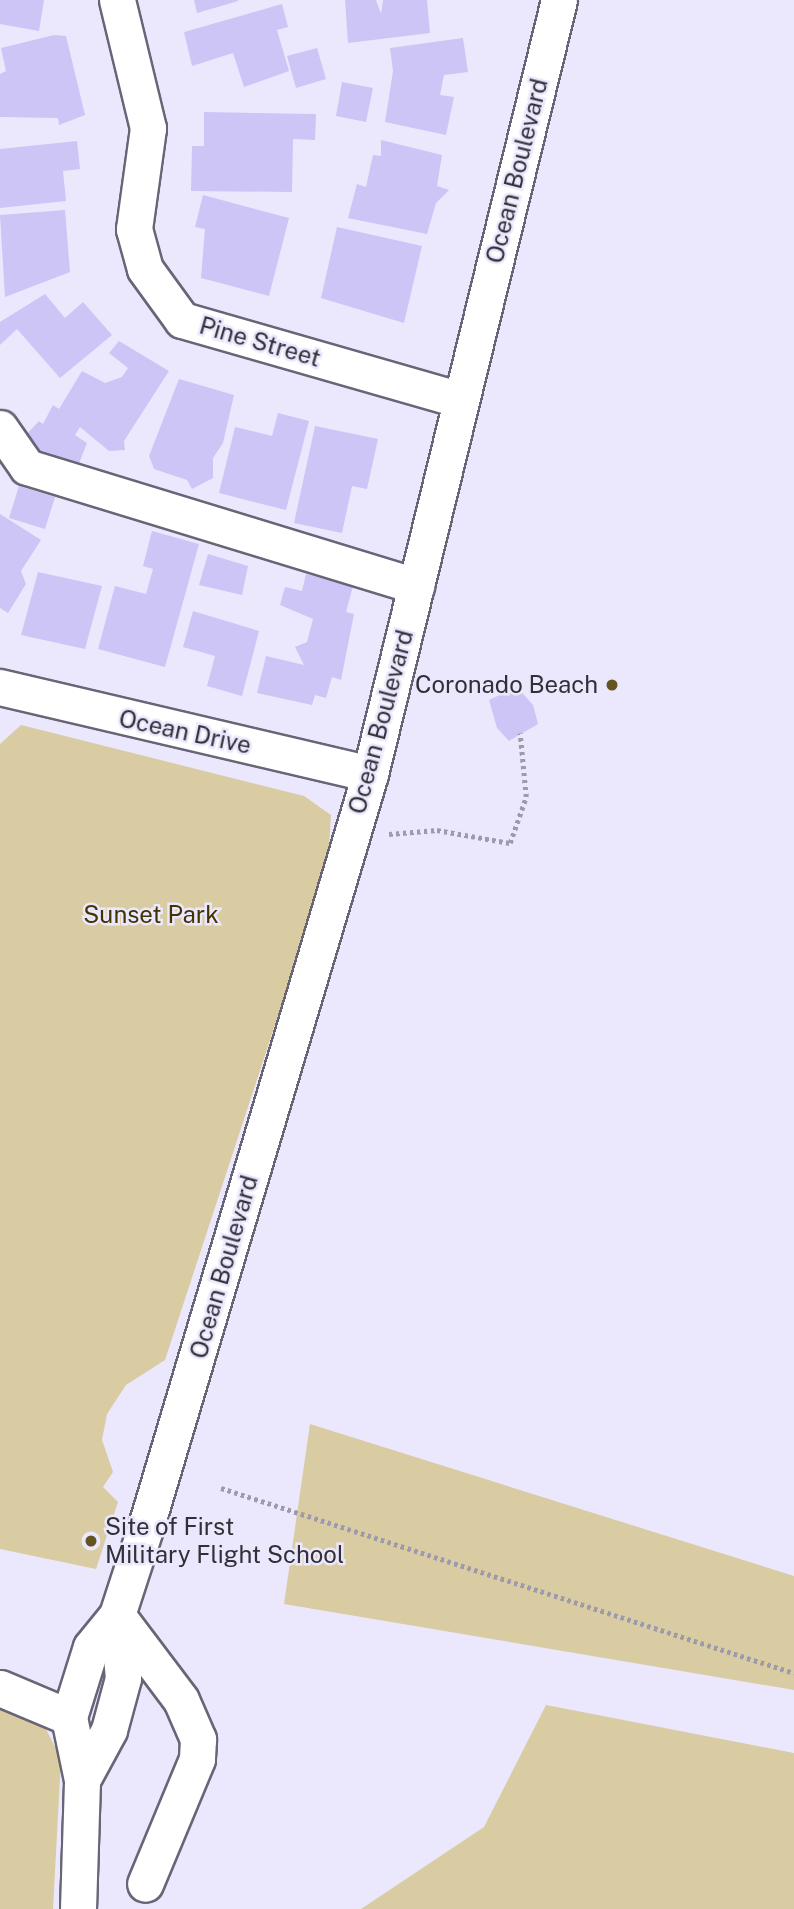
<!DOCTYPE html>
<style>
body{margin:0}
#map{position:relative;width:794px;height:1909px;overflow:hidden;background:#ebe8fd;font-family:"Public Sans",sans-serif}
div>[style]{position:absolute}
[style*='--x']{left:calc(var(--x)*1px);top:calc(var(--y)*1px);width:calc(var(--w)*1px);rotate:calc(var(--a)*1deg)}
.green>*{inset:0;background:#d9cba2}
.building>*{inset:0;background:#ccc5f6}
.path>*{height:4.5px;margin-top:-2.25px;transform-origin:0;background:repeating-linear-gradient(90deg,#9d9bab 0 3.5px,transparent 0 7px)}
.roads{filter:drop-shadow(2px 0 #686577) drop-shadow(-2px 0 #686577) drop-shadow(0 2px #686577) drop-shadow(0 -2px #686577)}
.minor>*{height:35px;margin:-17.5px;padding:0 17.5px;transform-origin:17.5px;border-radius:17.5px;background:#fff}
.dots>*{width:19px;height:19px;translate:-50% -50%;box-sizing:border-box;border:4px solid #ebe8fd;border-radius:50%}
span{translate:-50% -50%;white-space:nowrap;text-align:center;line-height:1.15;-webkit-text-stroke:5px #ebe8fd;paint-order:stroke}
.street-label{font-size:24px;color:#313038}
.poi-label{font-size:24px;color:#313038}
.right{translate:-100% -50%;text-align:right}
.left{translate:0 -50%;text-align:left}
.park-label{font-size:24px;color:#423300}
</style>
<div id="map">
<div class="green">
<i style="clip-path:polygon(21px 725px,304px 796px,331px 815px,328px 863px,165px 1360px,126px 1385px,107px 1414px,102px 1440px,113px 1472px,103px 1487px,118px 1502px,96px 1569px,0 1549px,0 744px)"></i>
<i style="clip-path:polygon(310px 1424px,794px 1576px,794px 1690px,284px 1604px)"></i>
<i style="clip-path:polygon(0 1698px,42px 1721px,61px 1759px,53px 1909px,0 1909px)"></i>
<i style="clip-path:polygon(546px 1705px,794px 1753px,794px 1909px,361px 1909px,484px 1827px)"></i>
</div>
<div class="building">
<i style="clip-path:polygon(0 0,44px 0,39px 31px,0 24px)"></i>
<i style="clip-path:polygon(194px 0,238px 0,238px 1px,197px 13px)"></i>
<i style="clip-path:polygon(345px 0,376px 0,381px 14px,383px 0,427px 0,430px 33px,348px 43px)"></i>
<i style="clip-path:polygon(282px 4px,288px 27px,277px 30px,289px 71px,244px 87px,233px 53px,192px 66px,184px 32px)"></i>
<i style="clip-path:polygon(54px 35px,66px 36px,85px 115px,59px 125px,58px 118px,0 117px,0 74px,6px 71px,1px 48px)"></i>
<i style="clip-path:polygon(463px 38px,468px 72px,444px 75px,440px 95px,454px 97px,446px 135px,385px 122px,393px 71px,390px 48px)"></i>
<i style="clip-path:polygon(317px 48px,326px 79px,296px 88px,287px 56px)"></i>
<i style="clip-path:polygon(342px 82px,373px 88px,366px 122px,336px 116px)"></i>
<i style="clip-path:polygon(204px 112px,316px 114px,315px 140px,293px 139px,292px 192px,191px 191px,192px 146px,204px 146px)"></i>
<i style="clip-path:polygon(381px 140px,442px 155px,437px 186px,449px 190px,436px 203px,427px 234px,348px 218px,357px 184px,366px 187px,373px 155px,381px 156px)"></i>
<i style="clip-path:polygon(77px 141px,80px 169px,63px 171px,66px 201px,0 208px,0 149px)"></i>
<i style="clip-path:polygon(203px 195px,289px 218px,269px 296px,201px 278px,205px 229px,195px 227px)"></i>
<i style="clip-path:polygon(65px 210px,70px 272px,5px 297px,0 215px)"></i>
<i style="clip-path:polygon(337px 227px,422px 246px,404px 323px,321px 298px)"></i>
<i style="clip-path:polygon(45px 294px,65px 318px,83px 302px,112px 335px,60px 378px,17px 329px,0 345px,0 322px)"></i>
<i style="clip-path:polygon(119px 341px,169px 371px,124px 441px,125px 450px,109px 451px,80px 427px,75px 435px,87px 443px,78px 466px,35px 454px,25px 436px,39px 421px,43px 424px,53px 405px,59px 409px,82px 371px,105px 383px,122px 377px,128px 368px,109px 353px)"></i>
<i style="clip-path:polygon(179px 379px,234px 395px,223px 443px,213px 458px,213px 478px,192px 489px,187px 480px,154px 469px,149px 456px)"></i>
<i style="clip-path:polygon(278px 413px,309px 421px,286px 510px,219px 493px,235px 427px,272px 436px)"></i>
<i style="clip-path:polygon(315px 426px,378px 439px,367px 489px,352px 486px,342px 533px,294px 523px)"></i>
<i style="clip-path:polygon(19px 486px,55px 497px,45px 529px,9px 518px)"></i>
<i style="clip-path:polygon(0 514px,41px 540px,21px 571px,26px 584px,8px 613px,0 608px)"></i>
<i style="clip-path:polygon(152px 531px,199px 544px,165px 667px,98px 649px,115px 586px,146px 594px,153px 569px,143px 566px)"></i>
<i style="clip-path:polygon(208px 554px,248px 566px,242px 595px,199px 585px)"></i>
<i style="clip-path:polygon(38px 572px,102px 586px,85px 649px,21px 635px)"></i>
<i style="clip-path:polygon(306px 574px,353px 586px,346px 612px,354px 614px,341px 680px,332px 677px,326px 698px,315px 695px,312px 705px,257px 693px,266px 656px,304px 665px,295px 647px,307px 642px,313px 619px,280px 605px,285px 587px,302px 591px)"></i>
<i style="clip-path:polygon(193px 611px,259px 631px,242px 696px,207px 686px,215px 656px,183px 647px)"></i>
<i style="clip-path:polygon(517px 687px,533px 705px,538px 724px,509px 741px,497px 728px,489px 700px)"></i>
</div>
<div class="path">
<i style="--x:389;--y:834;--w:48;--a:-4.8"></i>
<i style="--x:437;--y:830;--w:74;--a:10.1"></i>
<i style="--x:510;--y:843;--w:49;--a:-70.8"></i>
<i style="--x:526;--y:797;--w:64;--a:-95.4"></i>
<i style="--x:221;--y:1488;--w:602;--a:17.89"></i>
</div>
<div class="roads">
<div class="minor">
<i style="--x:117;--y:0;--w:132;--a:76.4"></i>
<i style="--x:148;--y:128;--w:102;--a:97.9"></i>
<i style="--x:134;--y:229;--w:41;--a:74.6"></i>
<i style="--x:145;--y:269;--w:63;--a:54"></i>
<i style="--x:182;--y:320;--w:290;--a:16"></i>
<i style="--x:0;--y:428;--w:47;--a:55.3"></i>
<i style="--x:27;--y:467;--w:407;--a:17"></i>
<i style="--x:0;--y:687;--w:380;--a:13.2"></i>
<i style="--x:117;--y:1615;--w:106;--a:53"></i>
<i style="--x:181;--y:1700;--w:43;--a:66.4"></i>
<i style="--x:198;--y:1739;--w:20;--a:93"></i>
<i style="--x:197;--y:1759;--w:135;--a:112.6"></i>
<i style="--x:0;--y:1688;--w:75;--a:22.8"></i>
<i style="--x:82;--y:1780;--w:57;--a:-61.6"></i>
<i style="--x:109;--y:1730;--w:54;--a:-74.9"></i>
<i style="--x:123;--y:1678;--w:63;--a:-95.4"></i>
<i style="--x:78;--y:1909;--w:129;--a:-88.2"></i>
<i style="--x:82;--y:1780;--w:64;--a:-101.7"></i>
<i style="--x:69;--y:1717;--w:73;--a:-72.6"></i>
<i style="--x:91;--y:1647;--w:41;--a:-50.9"></i>
<i style="--x:117;--y:1615;--w:94;--a:-72"></i>
<i style="--x:146;--y:1526;--w:785;--a:-73.41"></i>
<i style="--x:370;--y:774;--w:797;--a:-76.28"></i>
</div>
</div>
<div class="dots">
<i style="left:612px;top:685px;background:#645421"></i>
<i style="left:91px;top:1541px;background:#645421"></i>
</div>
<div class="street-label">
<span style="left:517px;top:171px;rotate:-76deg">Ocean Boulevard</span>
<span style="left:260px;top:342px;rotate:16deg">Pine Street</span>
<span style="left:381px;top:722px;rotate:-75deg">Ocean Boulevard</span>
<span style="left:185px;top:732px;rotate:12deg">Ocean Drive</span>
<span style="left:224px;top:1267px;rotate:-74deg">Ocean Boulevard</span>
</div>
<div class="poi-label">
<span class="right" style="left:598px;top:685px">Coronado Beach</span>
<span class="left" style="left:105px;top:1541px">Site of First<br>Military Flight School</span>
</div>
<div class="park-label">
<span style="left:151px;top:915px">Sunset Park</span>
</div>
</div>
